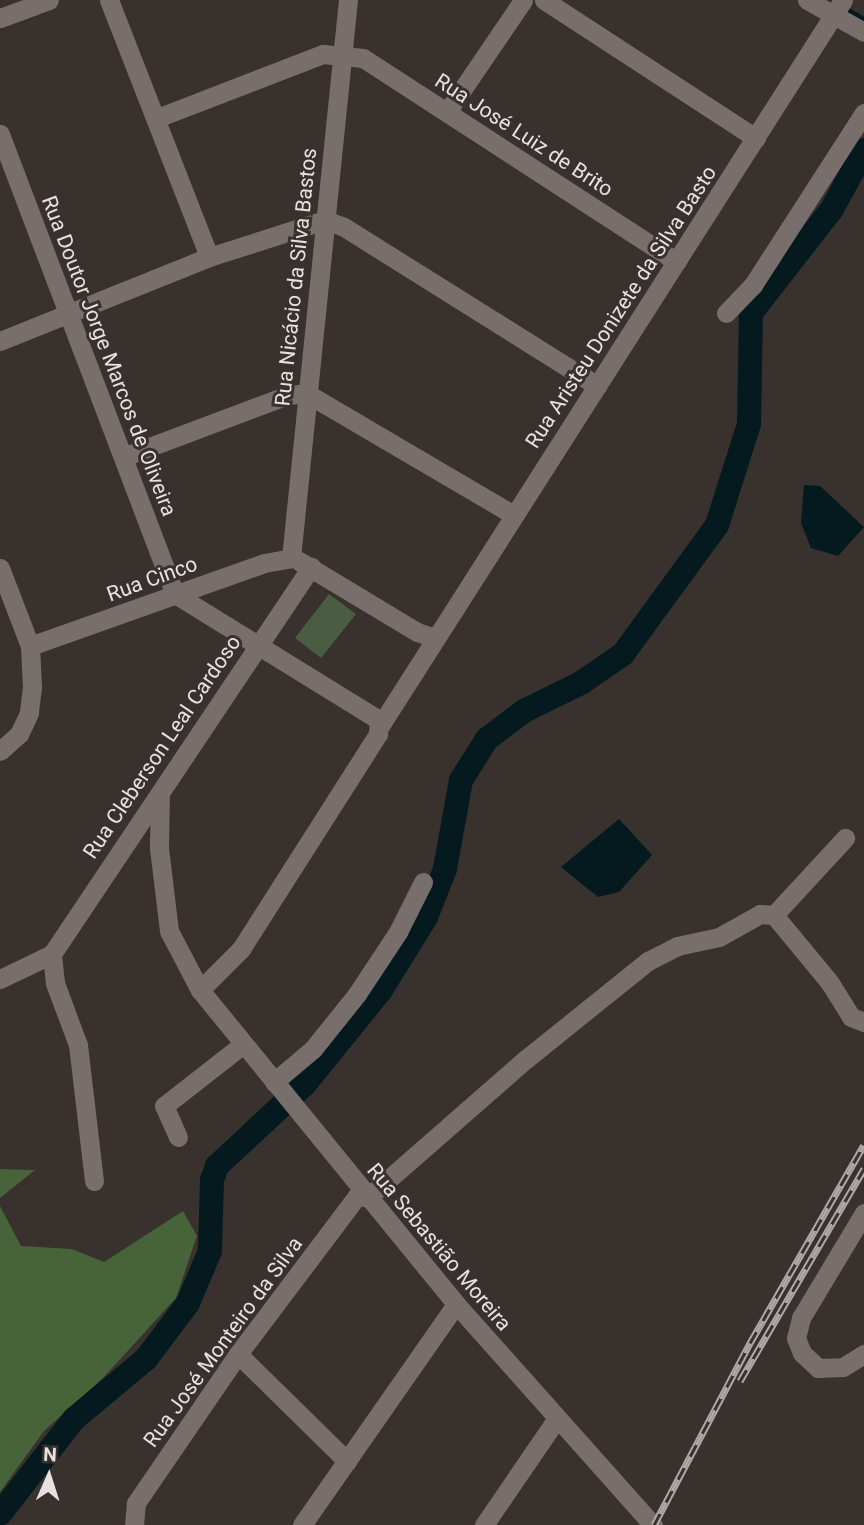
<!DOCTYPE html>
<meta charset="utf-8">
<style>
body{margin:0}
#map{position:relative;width:864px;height:1525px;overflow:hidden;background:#38312e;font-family:Roboto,sans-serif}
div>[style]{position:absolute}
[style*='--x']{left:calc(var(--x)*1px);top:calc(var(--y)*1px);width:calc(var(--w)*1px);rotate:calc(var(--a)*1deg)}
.green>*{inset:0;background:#4a5d42}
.forest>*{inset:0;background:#46633a}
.water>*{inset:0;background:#041a1f}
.stream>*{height:4.5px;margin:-2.25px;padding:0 2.25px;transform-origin:2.25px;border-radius:2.25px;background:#041a1f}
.river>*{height:24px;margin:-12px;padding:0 12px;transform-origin:12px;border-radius:12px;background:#041a1f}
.minor>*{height:19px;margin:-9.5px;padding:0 9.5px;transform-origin:9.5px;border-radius:9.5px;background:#786f6c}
.rail>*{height:7px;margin-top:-3.5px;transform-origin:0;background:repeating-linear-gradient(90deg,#38312e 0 13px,#aea9a7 0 26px);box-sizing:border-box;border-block:2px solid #aea9a7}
span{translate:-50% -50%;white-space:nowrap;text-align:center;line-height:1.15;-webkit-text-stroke:6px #38312e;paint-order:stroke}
.street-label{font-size:21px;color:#e7e2e1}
.north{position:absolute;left:14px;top:1441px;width:70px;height:70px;-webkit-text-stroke:5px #38312e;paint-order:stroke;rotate:3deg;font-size:19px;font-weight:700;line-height:28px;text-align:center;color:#e7e2e1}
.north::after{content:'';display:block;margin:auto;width:24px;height:32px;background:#e7e2e1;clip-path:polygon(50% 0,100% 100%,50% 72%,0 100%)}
</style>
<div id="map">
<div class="green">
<i style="clip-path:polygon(329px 594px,356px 614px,321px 658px,295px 638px)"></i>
</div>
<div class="forest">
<i style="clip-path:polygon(0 1169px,35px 1170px,0 1198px)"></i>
<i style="clip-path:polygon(0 1206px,21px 1246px,72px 1249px,104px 1262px,183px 1211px,197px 1236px,176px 1298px,103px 1378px,44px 1431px,0 1492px)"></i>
</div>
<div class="water">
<i style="clip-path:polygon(804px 485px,820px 486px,864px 527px,838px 556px,811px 548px,801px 523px)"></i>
<i style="clip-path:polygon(619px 819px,652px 855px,619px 892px,598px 897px,561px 867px)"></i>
</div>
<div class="stream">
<i style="--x:848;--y:10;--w:18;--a:29"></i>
</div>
<div class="river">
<i style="--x:0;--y:1514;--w:120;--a:-52.1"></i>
<i style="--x:74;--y:1419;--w:94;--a:-39.8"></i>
<i style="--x:146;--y:1359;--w:70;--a:-53.1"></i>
<i style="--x:188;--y:1303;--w:56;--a:-67.1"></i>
<i style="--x:210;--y:1251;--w:71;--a:-88.4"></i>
<i style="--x:212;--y:1180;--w:15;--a:-70"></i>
<i style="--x:217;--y:1166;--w:120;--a:-43"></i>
<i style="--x:305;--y:1084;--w:121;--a:-51"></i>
<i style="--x:381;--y:990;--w:86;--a:-58.3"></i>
<i style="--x:426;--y:917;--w:52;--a:-68.4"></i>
<i style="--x:445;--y:869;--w:90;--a:-79.8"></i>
<i style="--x:461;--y:780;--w:49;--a:-57.6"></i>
<i style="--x:487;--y:739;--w:46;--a:-37.1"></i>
<i style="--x:524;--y:711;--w:64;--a:-26.2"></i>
<i style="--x:581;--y:683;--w:51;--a:-34.6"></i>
<i style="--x:623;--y:654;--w:160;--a:-53.9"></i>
<i style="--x:717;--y:525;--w:106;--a:-72.4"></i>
<i style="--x:749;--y:424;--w:111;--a:-89"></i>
<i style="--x:751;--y:313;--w:132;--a:-52.1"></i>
<i style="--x:832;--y:209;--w:67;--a:-61.5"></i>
</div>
<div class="minor">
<i style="--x:109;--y:0;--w:276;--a:68.7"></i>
<i style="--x:544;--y:0;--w:253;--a:33.1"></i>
<i style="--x:807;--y:0;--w:65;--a:29.3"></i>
<i style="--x:0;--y:18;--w:52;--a:-20.2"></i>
<i style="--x:447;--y:112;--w:135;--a:-55.8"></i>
<i style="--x:157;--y:118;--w:178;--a:-21.1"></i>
<i style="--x:323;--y:54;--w:40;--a:5.7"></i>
<i style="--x:363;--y:58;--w:374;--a:33"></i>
<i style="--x:0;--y:134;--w:492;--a:69.2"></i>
<i style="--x:175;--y:594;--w:240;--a:31.7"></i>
<i style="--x:379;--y:720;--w:14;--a:94"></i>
<i style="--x:378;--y:734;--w:255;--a:122.5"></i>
<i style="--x:241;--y:949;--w:58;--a:135"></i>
<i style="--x:726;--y:313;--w:39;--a:-46"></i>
<i style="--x:753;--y:285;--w:205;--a:-57.2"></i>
<i style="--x:0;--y:341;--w:225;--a:-21.9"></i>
<i style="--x:209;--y:257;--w:122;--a:-17.7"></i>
<i style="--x:325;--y:220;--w:20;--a:20"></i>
<i style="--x:344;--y:227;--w:299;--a:32.1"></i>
<i style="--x:123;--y:457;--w:176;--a:-20.6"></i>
<i style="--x:288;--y:395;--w:18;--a:-6"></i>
<i style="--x:306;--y:393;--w:241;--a:30.4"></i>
<i style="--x:291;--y:558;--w:561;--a:-84.17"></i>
<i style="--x:299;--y:561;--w:138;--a:31"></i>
<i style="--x:417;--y:632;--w:20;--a:18"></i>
<i style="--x:0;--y:568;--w:84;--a:69"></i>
<i style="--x:30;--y:646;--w:41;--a:87.2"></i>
<i style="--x:32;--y:687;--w:26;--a:97"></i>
<i style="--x:29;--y:713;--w:23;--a:115"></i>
<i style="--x:19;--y:734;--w:25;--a:138"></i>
<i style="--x:30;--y:646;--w:248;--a:-19.5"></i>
<i style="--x:264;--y:563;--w:27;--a:-10"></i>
<i style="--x:380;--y:726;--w:861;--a:-57.47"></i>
<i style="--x:160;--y:794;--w:54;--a:91.1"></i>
<i style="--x:159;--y:848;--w:84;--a:83.1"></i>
<i style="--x:169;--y:931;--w:67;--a:62.3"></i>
<i style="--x:200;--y:990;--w:405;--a:50.8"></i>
<i style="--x:456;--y:1304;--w:296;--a:48.3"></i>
<i style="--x:774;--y:915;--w:105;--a:-47.3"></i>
<i style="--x:0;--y:979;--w:58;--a:-25.7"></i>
<i style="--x:274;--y:1082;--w:51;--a:-40.2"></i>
<i style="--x:313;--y:1049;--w:70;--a:-51.3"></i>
<i style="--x:357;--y:994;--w:74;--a:-56.5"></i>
<i style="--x:398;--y:932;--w:56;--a:-63.4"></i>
<i style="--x:178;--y:1137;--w:34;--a:-114"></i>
<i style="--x:164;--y:1106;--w:99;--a:-38"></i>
<i style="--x:94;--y:1181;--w:137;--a:-96.7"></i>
<i style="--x:78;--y:1045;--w:66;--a:-110.4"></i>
<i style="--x:55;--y:983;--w:29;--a:-96"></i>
<i style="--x:52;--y:954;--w:466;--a:-56.2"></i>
<i style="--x:367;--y:1198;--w:211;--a:-41.2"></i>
<i style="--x:526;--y:1059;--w:156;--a:-38.8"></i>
<i style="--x:648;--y:961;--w:33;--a:-27"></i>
<i style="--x:677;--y:946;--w:43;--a:-12.1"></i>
<i style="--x:719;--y:937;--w:47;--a:-29.3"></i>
<i style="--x:760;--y:914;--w:14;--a:4"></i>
<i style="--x:774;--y:915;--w:88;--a:50.5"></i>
<i style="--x:830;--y:983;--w:40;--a:58"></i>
<i style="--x:851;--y:1017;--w:14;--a:21"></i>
<i style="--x:864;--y:1213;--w:122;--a:121"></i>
<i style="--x:801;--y:1318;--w:21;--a:104"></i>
<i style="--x:796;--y:1338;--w:16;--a:68"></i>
<i style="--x:802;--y:1353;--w:22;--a:43"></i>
<i style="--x:818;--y:1368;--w:25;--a:-2"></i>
<i style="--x:843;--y:1367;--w:25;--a:-32"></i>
<i style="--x:238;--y:1354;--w:153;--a:44.5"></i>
<i style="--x:134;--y:1525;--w:22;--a:-85"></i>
<i style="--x:136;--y:1503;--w:181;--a:-55.6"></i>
<i style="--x:238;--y:1354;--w:204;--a:-53"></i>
<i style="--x:302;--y:1525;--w:269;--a:-55.1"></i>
<i style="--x:484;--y:1525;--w:127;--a:-55.6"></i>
</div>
<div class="rail">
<i style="--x:740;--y:1381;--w:246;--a:-59.7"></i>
<i style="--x:654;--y:1525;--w:206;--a:-62.2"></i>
<i style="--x:750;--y:1343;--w:228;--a:-60.1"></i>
</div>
<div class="street-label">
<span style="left:524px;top:135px;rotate:33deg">Rua José Luiz de Brito</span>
<span style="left:296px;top:277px;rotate:-84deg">Rua Nicácio da Silva Bastos</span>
<span style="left:621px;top:307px;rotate:-57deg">Rua Aristeu Donizete da Silva Basto</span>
<span style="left:109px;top:356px;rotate:69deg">Rua Doutor Jorge Marcos de Oliveira</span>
<span style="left:152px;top:579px;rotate:-20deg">Rua Cinco</span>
<span style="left:162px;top:747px;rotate:-56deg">Rua Cleberson Leal Cardoso</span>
<span style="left:439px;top:1247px;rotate:50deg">Rua Sebastião Moreira</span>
<span style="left:223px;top:1342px;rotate:-54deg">Rua José Monteiro da Silva</span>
</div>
<div class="north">N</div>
</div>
